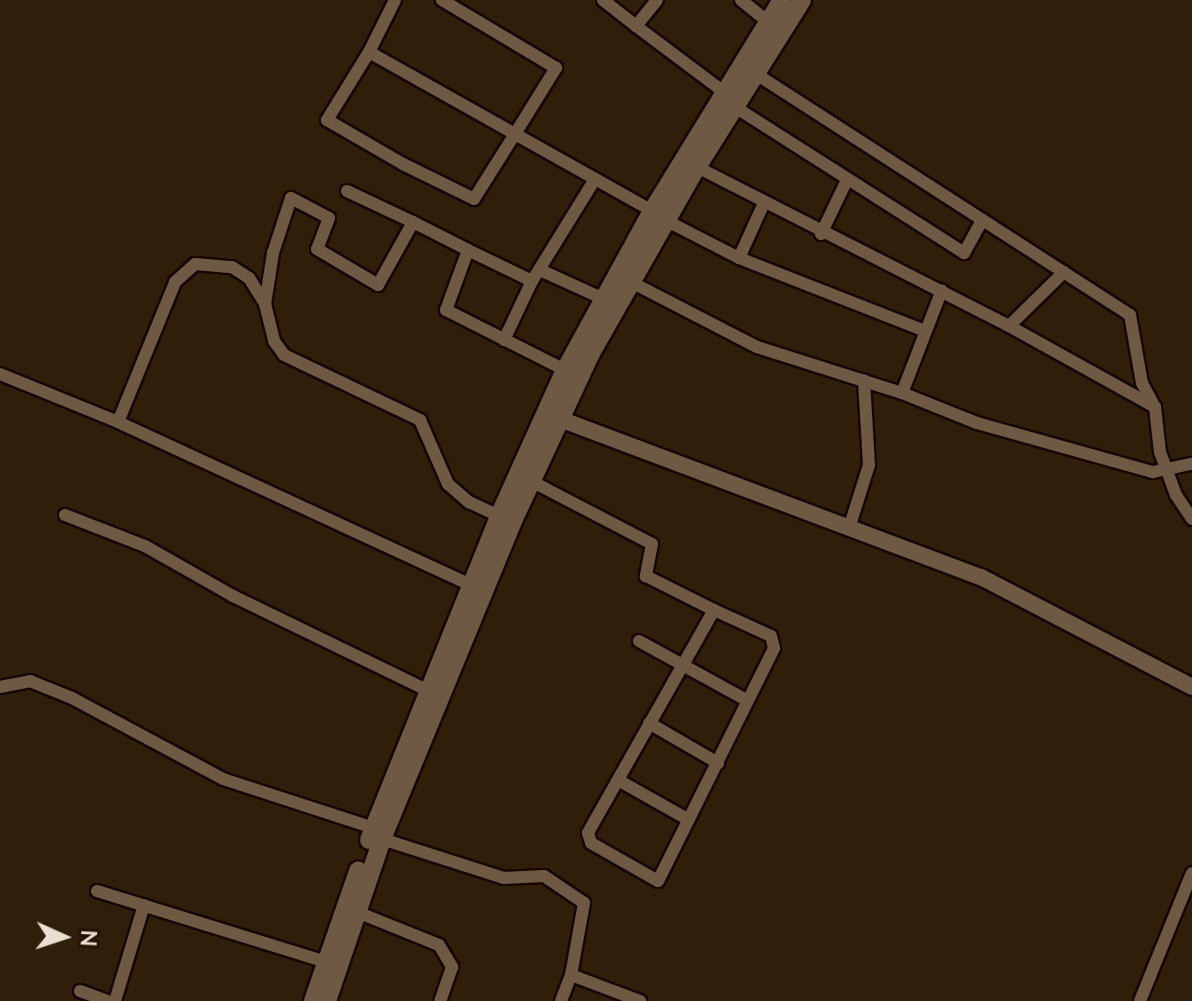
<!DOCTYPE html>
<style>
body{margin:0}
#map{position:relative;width:1192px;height:1001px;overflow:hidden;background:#2f1e0a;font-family:"Nunito Sans",sans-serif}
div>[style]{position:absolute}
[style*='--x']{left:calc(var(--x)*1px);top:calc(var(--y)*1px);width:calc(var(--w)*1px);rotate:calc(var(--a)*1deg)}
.roads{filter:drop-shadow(2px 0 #170700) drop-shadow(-2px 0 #170700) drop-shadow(0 2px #170700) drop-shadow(0 -2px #170700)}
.minor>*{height:12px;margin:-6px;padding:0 6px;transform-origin:6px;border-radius:6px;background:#6e5944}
.tertiary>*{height:16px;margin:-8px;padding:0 8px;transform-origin:8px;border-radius:8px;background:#6e5944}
.secondary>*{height:18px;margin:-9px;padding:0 9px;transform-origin:9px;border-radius:9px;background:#6e5944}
span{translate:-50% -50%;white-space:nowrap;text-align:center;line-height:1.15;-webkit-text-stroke:8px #251402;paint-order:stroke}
.north{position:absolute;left:24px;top:897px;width:80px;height:80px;-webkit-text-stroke:6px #251402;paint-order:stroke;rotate:93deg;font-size:22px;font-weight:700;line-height:32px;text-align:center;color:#ebdfd3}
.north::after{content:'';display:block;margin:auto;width:28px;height:36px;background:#ebdfd3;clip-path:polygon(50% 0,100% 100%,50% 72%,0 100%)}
</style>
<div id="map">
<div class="roads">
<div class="minor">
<i style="--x:395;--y:0;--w:58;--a:116.6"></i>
<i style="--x:369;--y:52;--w:167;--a:29.3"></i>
<i style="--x:515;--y:134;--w:78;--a:-58.2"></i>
<i style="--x:556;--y:68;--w:133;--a:-149.2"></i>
<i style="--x:603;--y:0;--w:42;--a:38.2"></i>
<i style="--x:636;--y:26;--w:33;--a:-51"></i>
<i style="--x:741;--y:0;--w:35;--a:39"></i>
<i style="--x:636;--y:26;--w:110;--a:36.9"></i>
<i style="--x:369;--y:52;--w:80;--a:121.7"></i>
<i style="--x:327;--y:120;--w:88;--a:30.1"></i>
<i style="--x:403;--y:164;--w:79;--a:26.2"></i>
<i style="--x:474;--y:199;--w:77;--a:-57.8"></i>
<i style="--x:515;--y:134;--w:157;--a:29.3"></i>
<i style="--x:756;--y:74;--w:445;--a:32.8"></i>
<i style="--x:1130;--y:315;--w:69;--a:80"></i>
<i style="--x:1142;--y:383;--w:27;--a:62"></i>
<i style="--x:1155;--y:407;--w:45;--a:83.7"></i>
<i style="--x:1160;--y:452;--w:46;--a:69.6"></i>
<i style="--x:1176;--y:495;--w:29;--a:56"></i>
<i style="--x:735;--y:107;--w:272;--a:32.5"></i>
<i style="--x:964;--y:253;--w:38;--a:-61"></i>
<i style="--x:697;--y:167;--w:350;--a:27"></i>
<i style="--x:1009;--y:326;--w:77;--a:-44.5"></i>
<i style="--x:347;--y:191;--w:73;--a:25.2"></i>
<i style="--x:667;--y:221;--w:81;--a:27.2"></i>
<i style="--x:739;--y:258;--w:60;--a:-65.6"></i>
<i style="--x:821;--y:234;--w:58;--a:-64.3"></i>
<i style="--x:739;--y:258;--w:200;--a:21.4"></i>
<i style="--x:540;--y:270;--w:70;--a:24.4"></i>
<i style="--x:532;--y:281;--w:71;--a:-154.2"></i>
<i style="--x:468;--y:250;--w:64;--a:110.1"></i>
<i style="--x:446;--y:310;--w:133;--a:26.8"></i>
<i style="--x:631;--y:282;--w:142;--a:27.3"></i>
<i style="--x:757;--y:347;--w:152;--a:17.6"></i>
<i style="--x:902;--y:393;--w:110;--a:-68.8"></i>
<i style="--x:265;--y:304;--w:52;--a:-81.1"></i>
<i style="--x:273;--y:253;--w:58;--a:-71.9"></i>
<i style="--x:291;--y:198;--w:43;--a:27.8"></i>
<i style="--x:329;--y:218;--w:33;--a:111"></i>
<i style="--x:317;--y:249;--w:71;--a:30.5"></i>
<i style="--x:378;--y:285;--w:72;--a:-60.9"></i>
<i style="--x:413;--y:222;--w:62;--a:27"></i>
<i style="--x:1009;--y:326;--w:167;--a:29"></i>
<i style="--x:504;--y:340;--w:65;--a:-64.6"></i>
<i style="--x:532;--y:281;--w:120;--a:-58.3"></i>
<i style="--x:0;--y:374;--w:127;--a:22.1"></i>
<i style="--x:118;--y:422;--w:151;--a:-67.8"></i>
<i style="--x:175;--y:282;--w:27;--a:-42"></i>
<i style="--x:195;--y:264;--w:37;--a:5"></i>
<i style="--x:232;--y:267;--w:20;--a:33"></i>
<i style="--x:249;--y:278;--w:31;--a:58"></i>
<i style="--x:265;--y:304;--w:38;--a:76"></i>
<i style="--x:274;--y:341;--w:17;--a:54"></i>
<i style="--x:284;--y:355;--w:151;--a:25.5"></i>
<i style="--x:420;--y:420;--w:70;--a:66.4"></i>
<i style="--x:448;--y:484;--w:28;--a:41"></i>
<i style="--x:469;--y:502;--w:33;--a:25"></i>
<i style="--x:902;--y:393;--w:81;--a:21.8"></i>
<i style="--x:977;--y:423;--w:183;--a:15.6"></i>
<i style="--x:1153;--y:472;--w:40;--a:-12"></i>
<i style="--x:118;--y:422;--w:388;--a:24.8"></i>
<i style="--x:531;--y:481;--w:136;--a:27.5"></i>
<i style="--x:652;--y:544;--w:33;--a:101"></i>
<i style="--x:646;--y:576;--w:76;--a:26.6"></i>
<i style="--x:714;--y:610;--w:256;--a:119.5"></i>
<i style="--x:588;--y:833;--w:10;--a:73"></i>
<i style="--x:591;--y:843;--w:77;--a:29.6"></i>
<i style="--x:658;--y:881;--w:260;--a:-63.5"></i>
<i style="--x:774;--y:648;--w:12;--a:-104"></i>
<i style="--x:771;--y:636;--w:63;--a:-155.5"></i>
<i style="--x:65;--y:515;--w:86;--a:21.2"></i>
<i style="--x:145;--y:546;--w:101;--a:29.6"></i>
<i style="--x:233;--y:596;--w:216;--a:25.9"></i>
<i style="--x:850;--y:525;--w:63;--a:-72.4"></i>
<i style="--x:869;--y:465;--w:85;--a:-93.4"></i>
<i style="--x:639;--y:641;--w:124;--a:28.8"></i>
<i style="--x:0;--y:687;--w:31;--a:-11"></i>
<i style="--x:30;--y:681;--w:45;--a:22"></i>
<i style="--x:72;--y:698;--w:171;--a:28.2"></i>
<i style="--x:223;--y:779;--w:159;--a:18"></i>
<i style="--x:649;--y:723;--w:80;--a:30.1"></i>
<i style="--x:618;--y:780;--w:81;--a:29.4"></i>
<i style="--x:382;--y:839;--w:128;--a:17.7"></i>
<i style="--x:504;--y:878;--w:40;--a:-2.9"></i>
<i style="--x:544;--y:876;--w:48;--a:34"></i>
<i style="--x:584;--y:903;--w:73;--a:100.2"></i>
<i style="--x:97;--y:891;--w:240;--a:17.2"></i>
<i style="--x:357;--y:912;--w:88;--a:21.9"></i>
<i style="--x:439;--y:945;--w:26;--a:59"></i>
<i style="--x:452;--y:967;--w:36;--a:109"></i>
<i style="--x:80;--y:991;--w:29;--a:20"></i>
<i style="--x:115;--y:1001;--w:100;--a:-73.2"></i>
<i style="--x:561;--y:1001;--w:28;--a:-69"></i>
<i style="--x:571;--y:975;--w:74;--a:20.6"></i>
<i style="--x:1140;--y:1001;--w:138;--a:-67.9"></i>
</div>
<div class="tertiary">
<i style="--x:560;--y:419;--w:450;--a:20.6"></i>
<i style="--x:981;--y:577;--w:238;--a:27.5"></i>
</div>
<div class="secondary">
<i style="--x:369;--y:840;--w:349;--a:-68.1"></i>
<i style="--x:499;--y:516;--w:160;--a:-65.7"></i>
<i style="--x:565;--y:370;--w:181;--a:-61.3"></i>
<i style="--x:652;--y:211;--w:248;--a:-58.4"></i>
<i style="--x:313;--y:1001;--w:138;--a:-70.9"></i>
<i style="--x:327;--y:1001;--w:171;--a:-71.2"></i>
<i style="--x:382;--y:839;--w:344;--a:-67.6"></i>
<i style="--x:513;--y:521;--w:183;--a:-65.1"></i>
<i style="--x:590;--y:355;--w:216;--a:-60.4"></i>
<i style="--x:697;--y:167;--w:197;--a:-57.8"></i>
</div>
</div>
<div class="north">N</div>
</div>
